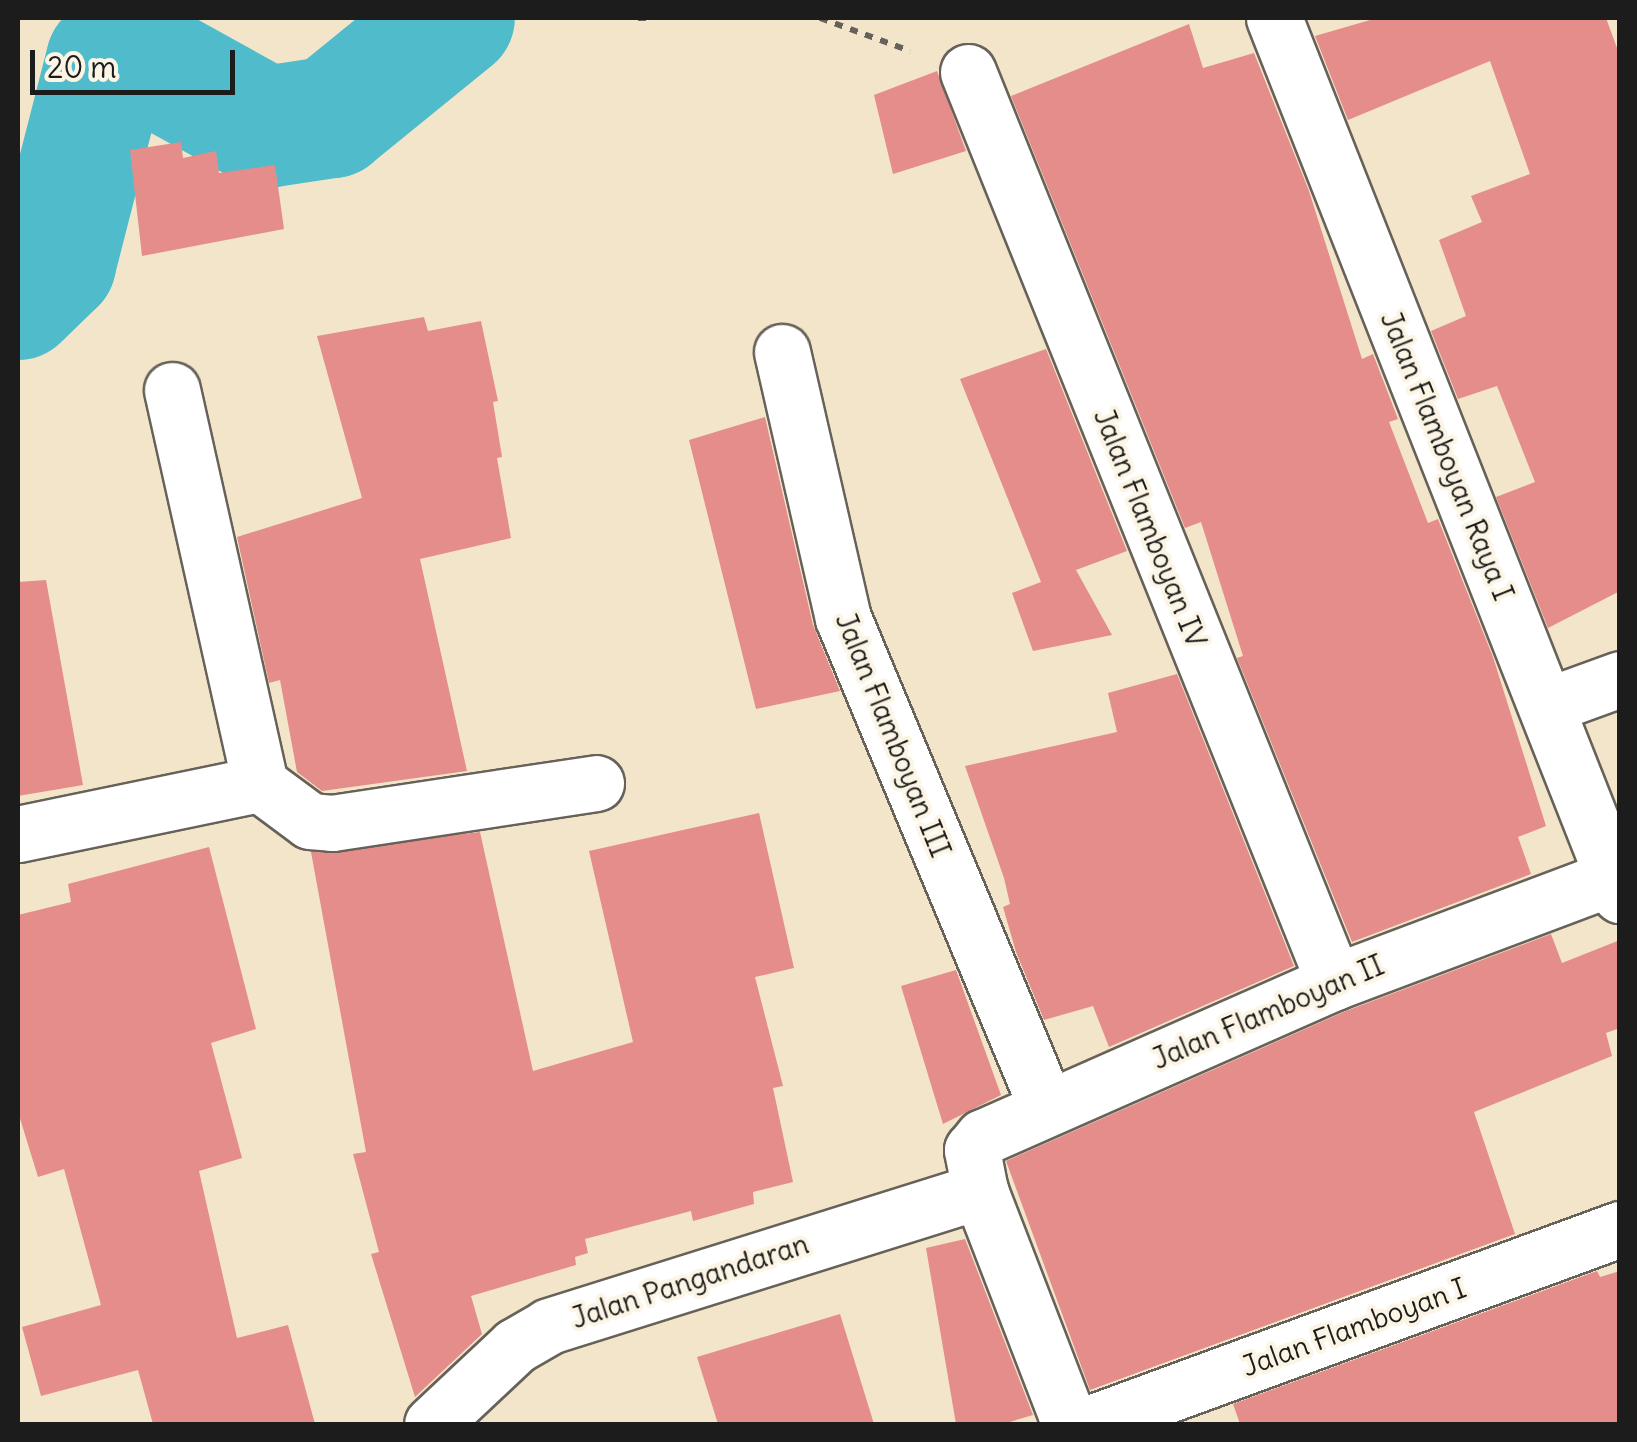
<!DOCTYPE html>
<style>
body{margin:0}
#map{position:relative;width:1637px;height:1442px;overflow:hidden;background:#f3e5ca;font-family:Delius,sans-serif}
div>[style]{position:absolute}
[style*='--x']{left:calc(var(--x)*1px);top:calc(var(--y)*1px);width:calc(var(--w)*1px);rotate:calc(var(--a)*1deg)}
.river>*{height:122px;margin:-61px;padding:0 61px;transform-origin:61px;border-radius:61px;background:#50bccb}
.building>*{inset:0;background:#e48d8b}
.path>*{height:6px;margin-top:-3px;transform-origin:0;background:repeating-linear-gradient(90deg,#676259 0 8px,transparent 0 16px)}
.roads{filter:drop-shadow(2px 0 #676259) drop-shadow(-2px 0 #676259) drop-shadow(0 2px #676259) drop-shadow(0 -2px #676259)}
.minor>*{height:55px;margin:-27.5px;padding:0 27.5px;transform-origin:27.5px;border-radius:27.5px;background:#fff}
span{translate:-50% -50%;white-space:nowrap;text-align:center;line-height:1.15;-webkit-text-stroke:8px #fcf5e5;paint-order:stroke}
.street-label{font-size:28px;color:#1c1c1c}
.frame{position:absolute;inset:0;border:20px solid #1c1c1c;pointer-events:none}
.scale{position:absolute;left:30px;top:50px;width:205px;height:45px;box-sizing:border-box;border:5px solid #1c1c1c;border-top:0;padding-left:12px;font-size:30px;line-height:35px;white-space:nowrap;color:#1c1c1c;-webkit-text-stroke:8px #fcf5e5;paint-order:stroke}
</style>
<div id="map">
<div class="river">
<i style="--x:18;--y:299;--w:52;--a:-44.2"></i>
<i style="--x:55;--y:263;--w:209;--a:-75.6"></i>
<i style="--x:107;--y:61;--w:30;--a:-12"></i>
<i style="--x:136;--y:55;--w:149;--a:29"></i>
<i style="--x:266;--y:127;--w:67;--a:-8.6"></i>
<i style="--x:332;--y:117;--w:157;--a:-39.1"></i>
</div>
<div class="building">
<i style="clip-path:polygon(1377px 18px,1606px 18px,1620px 56px,1620px 591px,1548px 628px,1496px 497px,1535px 482px,1497px 386px,1458px 399px,1431px 331px,1466px 316px,1439px 240px,1482px 222px,1471px 196px,1530px 174px,1490px 61px,1348px 120px,1315px 36px)"></i>
<i style="clip-path:polygon(1189px 24px,1203px 68px,1254px 53px,1309px 191px,1362px 359px,1373px 354px,1398px 419px,1389px 422px,1428px 523px,1438px 519px,1493px 657px,1546px 826px,1518px 837px,1531px 874px,1352px 942px,1237px 658px,1243px 656px,1201px 522px,1185px 528px,1011px 96px)"></i>
<i style="clip-path:polygon(937px 71px,966px 151px,893px 174px,874px 95px)"></i>
<i style="clip-path:polygon(181px 142px,183px 158px,216px 151px,219px 173px,275px 165px,284px 229px,142px 256px,130px 150px)"></i>
<i style="clip-path:polygon(424px 317px,428px 331px,481px 321px,498px 401px,493px 402px,502px 457px,497px 458px,511px 538px,420px 559px,467px 771px,322px 791px,297px 772px,280px 680px,269px 683px,237px 537px,362px 498px,317px 336px)"></i>
<i style="clip-path:polygon(1046px 349px,1127px 551px,1076px 570px,1112px 635px,1033px 651px,1012px 593px,1041px 582px,960px 379px)"></i>
<i style="clip-path:polygon(765px 417px,813px 625px,840px 691px,756px 709px,689px 440px)"></i>
<i style="clip-path:polygon(46px 580px,83px 785px,18px 796px,18px 582px)"></i>
<i style="clip-path:polygon(1177px 674px,1294px 966px,1109px 1047px,1093px 1006px,1044px 1020px,1016px 952px,1003px 907px,1010px 904px,1004px 878px,965px 766px,1117px 732px,1108px 693px)"></i>
<i style="clip-path:polygon(759px 813px,794px 968px,755px 977px,783px 1086px,773px 1088px,793px 1182px,753px 1192px,754px 1204px,693px 1221px,691px 1211px,585px 1239px,588px 1253px,575px 1257px,576px 1265px,471px 1296px,482px 1334px,415px 1397px,371px 1254px,379px 1252px,353px 1154px,366px 1152px,311px 852px,480px 832px,533px 1071px,633px 1042px,589px 851px)"></i>
<i style="clip-path:polygon(209px 847px,256px 1029px,211px 1043px,242px 1158px,199px 1171px,237px 1338px,288px 1325px,315px 1424px,153px 1424px,138px 1370px,41px 1396px,22px 1327px,101px 1305px,64px 1169px,38px 1177px,18px 1112px,18px 915px,71px 902px,68px 884px)"></i>
<i style="clip-path:polygon(1551px 934px,1562px 963px,1620px 940px,1620px 1028px,1606px 1033px,1612px 1056px,1474px 1112px,1515px 1234px,1090px 1390px,1006px 1161px,1346px 1011px)"></i>
<i style="clip-path:polygon(956px 970px,1001px 1095px,943px 1124px,901px 986px)"></i>
<i style="clip-path:polygon(965px 1239px,1033px 1415px,1003px 1424px,956px 1424px,926px 1248px)"></i>
<i style="clip-path:polygon(1597px 1271px,1600px 1277px,1620px 1271px,1620px 1424px,1240px 1424px,1233px 1404px)"></i>
<i style="clip-path:polygon(840px 1314px,874px 1424px,718px 1424px,697px 1357px)"></i>
</div>
<div class="path">
<i style="--x:638;--y:18;--w:15;--a:0"></i>
<i style="--x:820;--y:18;--w:96;--a:20.1"></i>
</div>
<div class="roads">
<div class="minor">
<i style="--x:1274;--y:18;--w:943;--a:68.47"></i>
<i style="--x:968;--y:72;--w:981;--a:68.09"></i>
<i style="--x:782;--y:352;--w:273;--a:77.1"></i>
<i style="--x:843;--y:618;--w:529;--a:67.41"></i>
<i style="--x:172;--y:390;--w:404;--a:77.4"></i>
<i style="--x:1546;--y:706;--w:79;--a:-20"></i>
<i style="--x:18;--y:834;--w:247;--a:-11.7"></i>
<i style="--x:260;--y:784;--w:62;--a:36.5"></i>
<i style="--x:310;--y:821;--w:22;--a:5"></i>
<i style="--x:332;--y:823;--w:267;--a:-8.6"></i>
<i style="--x:432;--y:1424;--w:114;--a:-43.2"></i>
<i style="--x:515;--y:1346;--w:39;--a:-30"></i>
<i style="--x:549;--y:1326;--w:452;--a:-17.4"></i>
<i style="--x:1077;--y:1424;--w:15;--a:-138"></i>
<i style="--x:1066;--y:1414;--w:239;--a:-111.1"></i>
<i style="--x:980;--y:1191;--w:42;--a:-101"></i>
<i style="--x:972;--y:1150;--w:17;--a:-50"></i>
<i style="--x:983;--y:1137;--w:384;--a:-23.8"></i>
<i style="--x:1334;--y:982;--w:298;--a:-20.6"></i>
<i style="--x:1088;--y:1424;--w:567;--a:-20.13"></i>
</div>
</div>
<div class="street-label">
<span style="left:1447px;top:456px;rotate:68deg">Jalan Flamboyan Raya I</span>
<span style="left:1150px;top:528px;rotate:68deg">Jalan Flamboyan IV</span>
<span style="left:893px;top:735px;rotate:68deg">Jalan Flamboyan III</span>
<span style="left:1268px;top:1012px;rotate:-23deg">Jalan Flamboyan II</span>
<span style="left:690px;top:1281px;rotate:-18deg">Jalan Pangandaran</span>
<span style="left:1354px;top:1327px;rotate:-20deg">Jalan Flamboyan I</span>
</div>
<div class="frame"></div>
<div class="scale">20 m</div>
</div>
